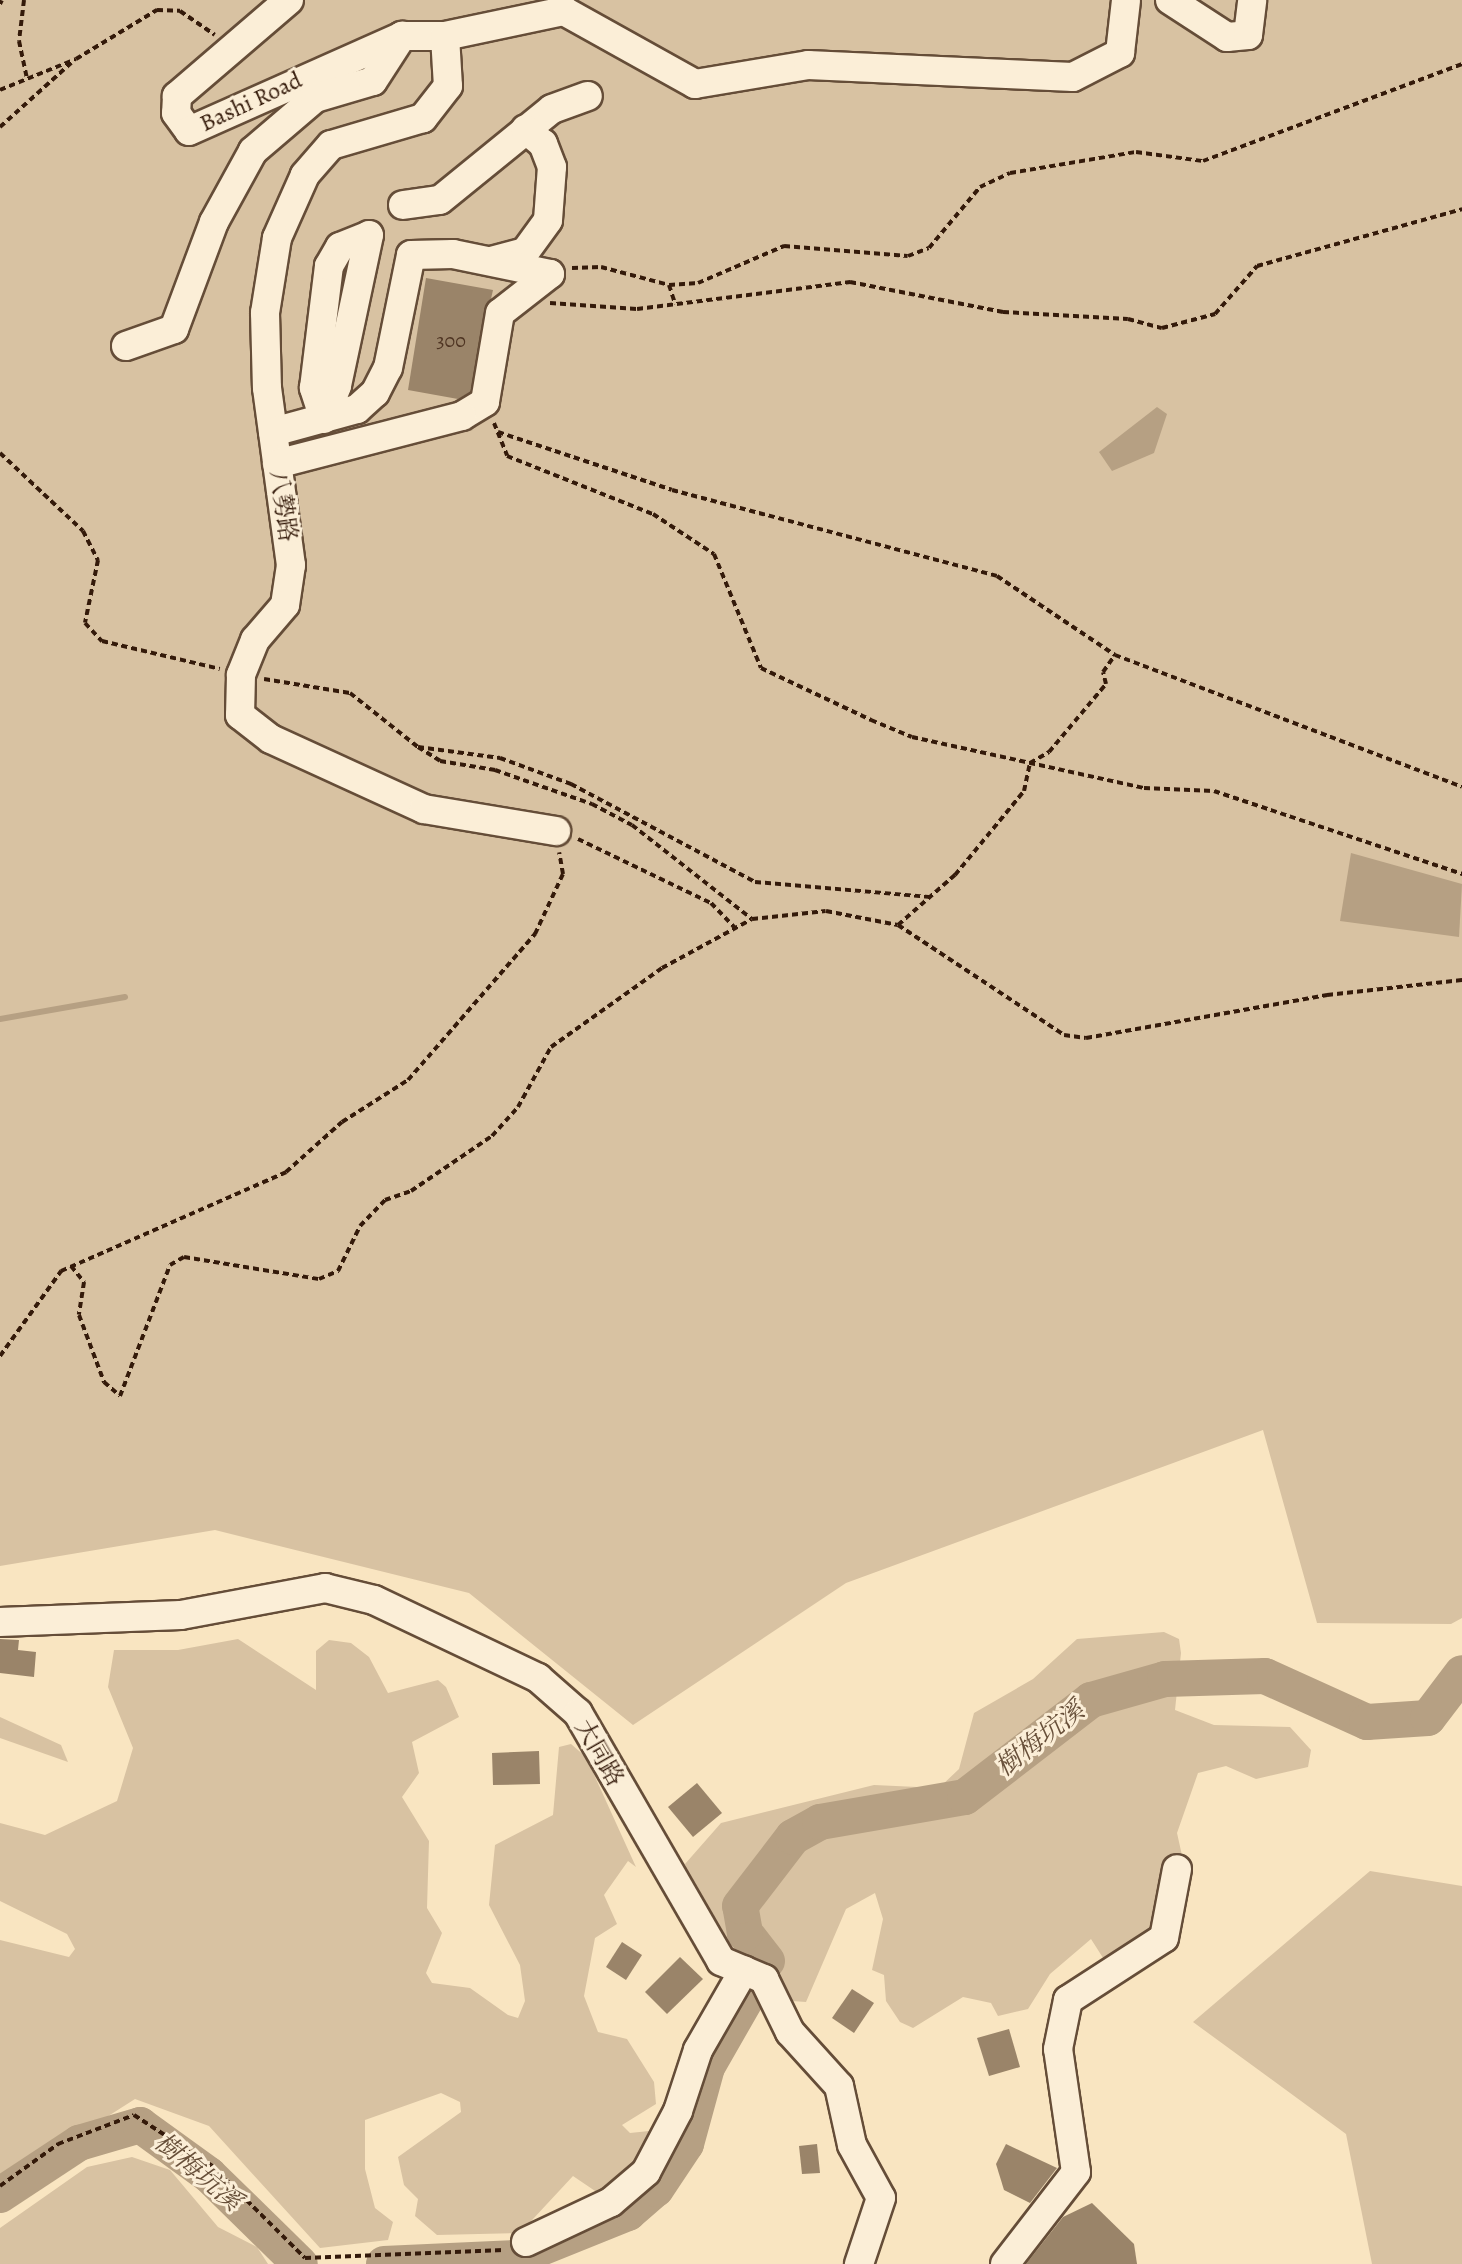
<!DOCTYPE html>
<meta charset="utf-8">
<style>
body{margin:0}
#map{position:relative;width:1462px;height:2264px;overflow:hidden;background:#f9e5c1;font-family:Alegreya,"Noto Serif TC",serif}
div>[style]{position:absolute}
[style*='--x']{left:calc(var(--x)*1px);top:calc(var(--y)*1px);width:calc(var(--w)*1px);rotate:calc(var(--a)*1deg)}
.green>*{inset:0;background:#d8c2a2}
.water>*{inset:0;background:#b6a083}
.stream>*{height:6px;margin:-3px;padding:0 3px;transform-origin:3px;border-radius:3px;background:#b6a083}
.river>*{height:36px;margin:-18px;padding:0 18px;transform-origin:18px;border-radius:18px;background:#b6a083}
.building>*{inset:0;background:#9a8469}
.path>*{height:4px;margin-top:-2px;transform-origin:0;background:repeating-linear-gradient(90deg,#341a0a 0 6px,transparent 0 10px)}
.roads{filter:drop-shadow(2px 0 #654d38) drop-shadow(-2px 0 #654d38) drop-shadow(0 2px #654d38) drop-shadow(0 -2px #654d38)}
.minor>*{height:28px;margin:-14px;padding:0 14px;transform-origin:14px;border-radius:14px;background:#fbeed7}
span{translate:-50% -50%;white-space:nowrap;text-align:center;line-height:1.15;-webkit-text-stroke:6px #fbeed7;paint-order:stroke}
.number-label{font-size:20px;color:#4e3422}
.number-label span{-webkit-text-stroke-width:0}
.street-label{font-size:24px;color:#341a0a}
.water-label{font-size:26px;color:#68503a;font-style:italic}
</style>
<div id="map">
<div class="green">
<i style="clip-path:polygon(0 0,1462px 0,1462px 1618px,1451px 1624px,1317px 1623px,1263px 1430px,846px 1583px,633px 1725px,469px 1593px,215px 1530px,0 1566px)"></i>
<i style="clip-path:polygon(1164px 1632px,1179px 1639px,1181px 1653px,1175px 1710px,1214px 1725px,1290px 1727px,1311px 1750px,1308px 1767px,1256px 1779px,1226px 1766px,1198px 1773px,1177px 1833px,1189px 1887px,1163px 1928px,1105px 1961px,1091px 1939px,1050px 1974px,1028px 2009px,998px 2016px,991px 2003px,963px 1997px,913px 2028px,900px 2022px,886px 2001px,884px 1975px,872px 1970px,883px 1919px,875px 1893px,846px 1909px,806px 2002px,792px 2001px,742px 1960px,694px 1900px,685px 1864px,721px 1823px,874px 1785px,939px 1788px,959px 1769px,974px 1713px,1033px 1679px,1077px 1639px)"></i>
<i style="clip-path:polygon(238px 1639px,316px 1690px,316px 1651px,329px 1640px,351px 1643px,369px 1657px,388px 1693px,438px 1680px,446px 1687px,459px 1717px,412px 1742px,419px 1773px,402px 1797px,429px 1841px,427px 1908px,442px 1933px,426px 1973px,432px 1983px,470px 1988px,508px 2015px,518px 2018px,525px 2001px,520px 1965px,489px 1905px,495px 1845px,553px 1815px,559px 1747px,571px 1744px,586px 1757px,636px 1867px,628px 1861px,604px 1895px,617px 1924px,595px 1938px,584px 1996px,598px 2032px,627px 2039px,654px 2082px,656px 2104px,622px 2125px,630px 2133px,668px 2129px,604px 2197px,573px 2176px,520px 2233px,437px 2235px,415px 2216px,418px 2199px,404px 2185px,398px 2157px,461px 2112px,460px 2102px,441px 2093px,365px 2120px,365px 2169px,375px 2208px,393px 2222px,388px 2240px,320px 2248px,209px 2126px,135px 2099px,0 2185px,0 1940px,69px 1957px,75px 1949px,67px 1934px,0 1901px,0 1823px,45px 1835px,117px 1801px,133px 1748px,108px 1687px,114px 1650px,178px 1650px)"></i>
<i style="clip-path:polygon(0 1717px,61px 1745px,68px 1762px,0 1738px)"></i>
<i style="clip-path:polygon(1370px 1871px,1462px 1886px,1462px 2264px,1372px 2264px,1346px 2134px,1193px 2022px)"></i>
<i style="clip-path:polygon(132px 2157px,170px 2170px,218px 2227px,257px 2247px,268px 2264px,0 2264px,0 2228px,87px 2167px)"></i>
</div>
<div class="water">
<i style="clip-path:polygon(1157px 407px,1167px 414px,1154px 453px,1112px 471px,1099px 452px)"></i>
<i style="clip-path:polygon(1351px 853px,1462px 884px,1459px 937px,1340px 921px)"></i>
</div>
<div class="stream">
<i style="--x:0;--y:1019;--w:127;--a:-10"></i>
</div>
<div class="river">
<i style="--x:767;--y:1961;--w:36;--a:-128"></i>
<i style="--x:745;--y:1933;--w:27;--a:-100"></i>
<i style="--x:740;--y:1906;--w:87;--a:-52.5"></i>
<i style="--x:793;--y:1837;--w:31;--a:-29"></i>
<i style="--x:820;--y:1822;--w:147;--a:-9.8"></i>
<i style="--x:965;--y:1797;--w:159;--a:-37.6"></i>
<i style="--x:1091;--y:1700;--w:77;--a:-15.8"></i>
<i style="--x:1165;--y:1679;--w:100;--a:-1.7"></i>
<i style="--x:1265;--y:1676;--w:112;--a:24.3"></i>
<i style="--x:1367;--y:1722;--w:61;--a:-3.8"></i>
<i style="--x:1428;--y:1718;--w:56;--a:-52.9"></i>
<i style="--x:0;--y:2195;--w:95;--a:-33.4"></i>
<i style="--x:79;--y:2143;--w:64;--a:-16.4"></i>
<i style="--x:140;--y:2125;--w:85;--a:35.9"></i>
<i style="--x:209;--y:2175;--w:127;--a:44.4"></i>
<i style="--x:384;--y:2264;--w:132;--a:-2.6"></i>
<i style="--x:516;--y:2258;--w:121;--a:-21.9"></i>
<i style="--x:628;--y:2213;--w:37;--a:-41"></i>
<i style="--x:656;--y:2189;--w:54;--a:-56.3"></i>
<i style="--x:686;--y:2144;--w:80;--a:-74.7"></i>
<i style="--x:707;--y:2067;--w:86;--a:-60.2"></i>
</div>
<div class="building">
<i style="clip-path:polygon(426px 278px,493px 290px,470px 392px,458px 399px,408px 390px)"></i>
<i style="clip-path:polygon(0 1639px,19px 1640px,18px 1650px,36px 1652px,34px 1677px,0 1673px)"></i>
<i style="clip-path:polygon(539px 1751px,540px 1784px,493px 1785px,492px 1753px)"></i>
<i style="clip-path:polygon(697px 1783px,722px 1813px,693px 1837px,668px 1807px)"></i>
<i style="clip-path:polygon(622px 1942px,642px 1955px,626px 1980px,606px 1967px)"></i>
<i style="clip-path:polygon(680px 1957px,703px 1979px,667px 2014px,645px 1992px)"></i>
<i style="clip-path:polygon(852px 1989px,874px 2003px,854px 2033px,832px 2018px)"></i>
<i style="clip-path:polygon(1009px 2029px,1020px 2067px,989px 2076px,977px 2038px)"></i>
<i style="clip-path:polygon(817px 2144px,820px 2173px,802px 2174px,799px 2146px)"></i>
<i style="clip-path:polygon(1006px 2144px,1057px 2168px,1030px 2203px,1004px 2190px,996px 2164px)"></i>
<i style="clip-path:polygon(1092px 2203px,1134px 2244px,1137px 2264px,1026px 2264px,1063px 2217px)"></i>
</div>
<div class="path">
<i style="--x:24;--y:0;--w:41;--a:97"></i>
<i style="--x:19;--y:41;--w:39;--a:78"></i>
<i style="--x:0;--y:4;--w:4;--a:-63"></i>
<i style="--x:0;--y:90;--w:82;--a:-22.2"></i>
<i style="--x:76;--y:59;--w:95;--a:-31.2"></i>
<i style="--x:157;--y:10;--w:23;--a:2"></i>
<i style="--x:180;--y:11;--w:42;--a:34.4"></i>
<i style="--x:0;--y:127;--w:96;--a:-42"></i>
<i style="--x:572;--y:268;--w:29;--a:-2"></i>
<i style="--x:601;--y:267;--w:70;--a:14.8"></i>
<i style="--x:669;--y:285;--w:29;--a:-4"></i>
<i style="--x:698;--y:283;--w:94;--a:-23.3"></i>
<i style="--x:784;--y:246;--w:124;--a:4.6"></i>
<i style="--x:908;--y:256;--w:22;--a:-21"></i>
<i style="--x:929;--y:248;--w:80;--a:-50.1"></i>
<i style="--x:980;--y:187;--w:33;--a:-25"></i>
<i style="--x:1010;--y:173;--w:128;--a:-9.5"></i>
<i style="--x:1136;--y:152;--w:68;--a:7.7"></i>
<i style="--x:1203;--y:161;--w:277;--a:-20.5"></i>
<i style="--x:669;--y:285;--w:20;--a:72"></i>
<i style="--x:550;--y:303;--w:87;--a:3.9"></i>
<i style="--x:637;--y:309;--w:215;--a:-7.2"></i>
<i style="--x:850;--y:282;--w:156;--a:11.1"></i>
<i style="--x:1003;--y:312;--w:125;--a:3.2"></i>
<i style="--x:1128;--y:319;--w:35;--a:15"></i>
<i style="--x:1162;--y:328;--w:55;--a:-14.8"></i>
<i style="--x:1215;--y:314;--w:64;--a:-48.8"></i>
<i style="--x:1257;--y:266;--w:213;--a:-15.5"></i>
<i style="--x:494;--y:423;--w:35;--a:68"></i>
<i style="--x:507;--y:456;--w:157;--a:21.7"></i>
<i style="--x:653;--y:514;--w:73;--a:33.3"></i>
<i style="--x:714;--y:554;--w:123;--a:67.6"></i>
<i style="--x:761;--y:668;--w:122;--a:25.3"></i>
<i style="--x:871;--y:720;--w:44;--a:22.5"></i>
<i style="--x:912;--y:737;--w:238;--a:12.4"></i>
<i style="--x:1144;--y:788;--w:70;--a:2.5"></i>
<i style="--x:1214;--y:791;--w:262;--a:18.5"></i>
<i style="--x:498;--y:432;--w:183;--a:18.4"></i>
<i style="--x:672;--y:490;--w:336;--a:14.8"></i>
<i style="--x:997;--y:576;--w:142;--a:33.8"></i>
<i style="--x:1115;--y:655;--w:371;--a:20.8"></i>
<i style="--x:0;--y:453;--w:114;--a:43.2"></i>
<i style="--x:83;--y:531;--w:33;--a:63"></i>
<i style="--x:98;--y:560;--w:64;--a:101.7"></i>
<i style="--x:85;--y:623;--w:25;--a:47"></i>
<i style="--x:102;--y:641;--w:121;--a:13.3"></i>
<i style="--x:264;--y:679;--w:87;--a:9.2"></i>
<i style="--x:350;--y:693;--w:87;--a:38.5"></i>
<i style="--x:418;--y:747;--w:83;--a:7.6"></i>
<i style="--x:500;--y:758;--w:76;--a:20.1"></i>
<i style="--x:571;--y:784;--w:208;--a:28"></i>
<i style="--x:755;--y:882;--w:177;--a:4.9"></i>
<i style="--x:418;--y:747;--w:26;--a:32"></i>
<i style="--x:440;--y:761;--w:56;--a:9.3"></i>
<i style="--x:495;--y:770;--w:103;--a:19.3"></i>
<i style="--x:592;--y:804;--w:45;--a:27.7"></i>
<i style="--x:632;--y:825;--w:152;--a:38.1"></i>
<i style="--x:752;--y:919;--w:74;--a:-6.2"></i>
<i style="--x:826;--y:911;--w:73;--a:11"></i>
<i style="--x:898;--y:925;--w:199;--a:33.5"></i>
<i style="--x:1064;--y:1035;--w:22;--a:8"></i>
<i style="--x:1086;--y:1038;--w:245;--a:-10.1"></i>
<i style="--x:1327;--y:995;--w:136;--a:-6.3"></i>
<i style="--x:578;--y:839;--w:148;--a:25.7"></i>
<i style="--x:711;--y:903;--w:36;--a:46"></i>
<i style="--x:898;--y:925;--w:76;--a:-41.3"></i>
<i style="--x:955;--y:875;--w:109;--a:-50.6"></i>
<i style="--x:1024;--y:791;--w:29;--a:-78"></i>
<i style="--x:1030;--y:763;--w:22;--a:-30"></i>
<i style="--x:1049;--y:752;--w:89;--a:-50"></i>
<i style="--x:1106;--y:684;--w:12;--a:-104"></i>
<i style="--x:1103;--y:672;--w:21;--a:-55"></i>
<i style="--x:71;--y:1266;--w:21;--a:51"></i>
<i style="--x:84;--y:1282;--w:33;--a:99"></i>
<i style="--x:79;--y:1315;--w:72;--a:69.5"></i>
<i style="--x:104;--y:1382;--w:21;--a:41"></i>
<i style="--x:120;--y:1396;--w:140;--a:-69.1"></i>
<i style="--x:170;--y:1265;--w:16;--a:-30"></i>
<i style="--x:184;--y:1257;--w:137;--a:9.3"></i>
<i style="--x:319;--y:1279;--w:21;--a:-23"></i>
<i style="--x:338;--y:1271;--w:50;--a:-63.9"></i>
<i style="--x:360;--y:1226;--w:36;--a:-46"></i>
<i style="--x:385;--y:1200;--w:28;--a:-19"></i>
<i style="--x:411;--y:1191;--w:98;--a:-34.2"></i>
<i style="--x:492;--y:1136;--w:39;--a:-48"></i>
<i style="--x:518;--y:1107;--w:68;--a:-61.2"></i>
<i style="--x:551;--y:1047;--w:136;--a:-35.4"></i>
<i style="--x:662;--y:968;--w:102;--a:-28.6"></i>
<i style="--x:0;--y:1356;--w:105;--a:-54.3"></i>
<i style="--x:61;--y:1271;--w:246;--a:-23.7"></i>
<i style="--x:286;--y:1172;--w:75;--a:-41.8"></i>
<i style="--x:342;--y:1122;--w:78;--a:-32.5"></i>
<i style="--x:408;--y:1080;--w:194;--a:-49"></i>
<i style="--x:535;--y:934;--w:66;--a:-65"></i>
<i style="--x:563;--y:874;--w:22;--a:-100"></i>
<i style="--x:0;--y:2186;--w:72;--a:-35.9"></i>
<i style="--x:58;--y:2144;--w:81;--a:-20.9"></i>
<i style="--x:134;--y:2115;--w:92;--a:33"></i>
<i style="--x:211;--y:2165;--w:132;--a:44.7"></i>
<i style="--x:305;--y:2258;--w:199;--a:-2.3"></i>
</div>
<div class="roads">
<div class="minor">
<i style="--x:289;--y:0;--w:148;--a:139.4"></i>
<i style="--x:177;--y:96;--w:17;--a:93"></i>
<i style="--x:176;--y:113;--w:22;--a:54"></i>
<i style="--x:189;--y:131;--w:233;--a:-24"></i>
<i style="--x:402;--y:36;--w:43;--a:0"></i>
<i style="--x:445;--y:36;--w:122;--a:-11.9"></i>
<i style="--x:564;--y:11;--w:150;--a:29.1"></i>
<i style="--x:695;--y:84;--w:115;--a:-9.5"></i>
<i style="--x:808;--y:65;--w:265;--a:2.6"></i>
<i style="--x:1073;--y:77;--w:53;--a:-27.1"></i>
<i style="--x:1120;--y:53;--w:53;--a:-83.5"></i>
<i style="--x:1170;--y:0;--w:68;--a:33"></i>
<i style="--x:1227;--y:37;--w:21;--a:-5"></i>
<i style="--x:1248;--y:35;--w:35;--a:-83"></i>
<i style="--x:445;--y:36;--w:50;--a:86.6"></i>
<i style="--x:448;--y:86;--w:41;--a:128"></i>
<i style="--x:423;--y:118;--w:96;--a:163.6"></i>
<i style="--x:331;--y:145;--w:40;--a:131"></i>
<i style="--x:305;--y:175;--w:69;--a:114"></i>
<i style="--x:277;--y:238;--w:76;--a:99.1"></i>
<i style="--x:265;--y:313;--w:75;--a:88.5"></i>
<i style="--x:267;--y:388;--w:179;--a:82.3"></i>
<i style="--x:291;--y:565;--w:40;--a:98.5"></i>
<i style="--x:285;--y:605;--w:46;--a:130.6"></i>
<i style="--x:255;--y:640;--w:38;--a:112"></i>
<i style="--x:241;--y:675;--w:40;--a:91.4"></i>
<i style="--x:240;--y:715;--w:39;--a:38"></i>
<i style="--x:271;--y:739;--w:168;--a:24.6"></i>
<i style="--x:424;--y:809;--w:134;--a:9.5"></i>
<i style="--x:403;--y:205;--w:37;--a:-8"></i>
<i style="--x:440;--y:200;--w:144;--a:-39.1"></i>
<i style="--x:552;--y:109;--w:38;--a:-20"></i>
<i style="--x:369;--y:235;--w:154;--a:102"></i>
<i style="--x:337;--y:386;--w:35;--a:112"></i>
<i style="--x:324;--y:419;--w:33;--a:-108"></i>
<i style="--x:314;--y:388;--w:123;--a:-83"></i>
<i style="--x:329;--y:266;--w:22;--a:-60"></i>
<i style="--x:340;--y:247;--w:31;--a:-22"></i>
<i style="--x:491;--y:261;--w:35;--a:-15"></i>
<i style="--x:525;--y:252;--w:39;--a:-54"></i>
<i style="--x:548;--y:220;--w:53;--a:-85.7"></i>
<i style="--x:552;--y:167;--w:25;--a:-111"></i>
<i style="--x:543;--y:144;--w:23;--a:-140"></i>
<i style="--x:126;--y:346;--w:51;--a:-19.5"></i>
<i style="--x:174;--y:329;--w:114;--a:-69.5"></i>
<i style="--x:214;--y:222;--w:81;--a:-61.2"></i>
<i style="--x:253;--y:151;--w:82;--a:-40.5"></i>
<i style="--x:315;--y:98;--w:60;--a:-16.3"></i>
<i style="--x:373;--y:81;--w:54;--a:-57.2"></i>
<i style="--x:273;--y:432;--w:87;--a:-15.3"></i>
<i style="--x:357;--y:409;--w:24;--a:-42"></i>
<i style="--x:375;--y:393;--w:28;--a:-63"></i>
<i style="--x:388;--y:368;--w:115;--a:-78.5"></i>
<i style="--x:411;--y:255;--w:42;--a:-1.4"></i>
<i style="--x:453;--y:254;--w:99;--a:11.7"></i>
<i style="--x:550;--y:274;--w:63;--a:142"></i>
<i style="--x:500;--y:313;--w:90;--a:99.6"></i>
<i style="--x:485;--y:402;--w:27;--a:149"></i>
<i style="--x:462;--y:416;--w:191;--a:165.5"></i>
<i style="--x:0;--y:1622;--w:181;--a:-2.2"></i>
<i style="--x:181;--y:1615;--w:147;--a:-10.6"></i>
<i style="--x:325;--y:1588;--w:50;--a:13.8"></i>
<i style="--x:374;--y:1600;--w:182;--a:25.4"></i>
<i style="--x:538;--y:1678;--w:53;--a:41.2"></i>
<i style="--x:578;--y:1713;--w:286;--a:60"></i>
<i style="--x:721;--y:1961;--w:47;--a:22.7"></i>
<i style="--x:764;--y:1979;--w:59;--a:63.9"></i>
<i style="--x:790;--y:2032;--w:73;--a:47.8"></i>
<i style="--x:839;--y:2086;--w:60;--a:77.6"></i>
<i style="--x:852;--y:2145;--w:60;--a:61.3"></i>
<i style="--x:881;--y:2198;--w:70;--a:108.4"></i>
<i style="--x:526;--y:2242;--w:94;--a:-25.2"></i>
<i style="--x:611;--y:2202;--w:46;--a:-40.6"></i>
<i style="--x:646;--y:2172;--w:69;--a:-62.3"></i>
<i style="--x:678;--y:2111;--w:64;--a:-71.8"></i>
<i style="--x:698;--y:2050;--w:92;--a:-60.1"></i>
<i style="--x:1005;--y:2264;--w:116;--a:-52.3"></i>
<i style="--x:1076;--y:2172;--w:124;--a:-98.3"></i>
<i style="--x:1058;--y:2049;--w:50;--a:-78.5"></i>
<i style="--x:1068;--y:2000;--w:114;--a:-32.9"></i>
<i style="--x:1164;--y:1938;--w:70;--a:-79.3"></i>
</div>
</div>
<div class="number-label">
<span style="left:451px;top:340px">300</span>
</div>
<div class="street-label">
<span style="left:251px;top:102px;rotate:-25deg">Bashi Road</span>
<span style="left:283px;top:506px;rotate:82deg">八勢路</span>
<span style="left:599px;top:1753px;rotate:60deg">大同路</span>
</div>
<div class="water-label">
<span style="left:1040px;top:1739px;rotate:-38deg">樹梅坑溪</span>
<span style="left:198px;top:2172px;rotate:40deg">樹梅坑溪</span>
</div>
</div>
